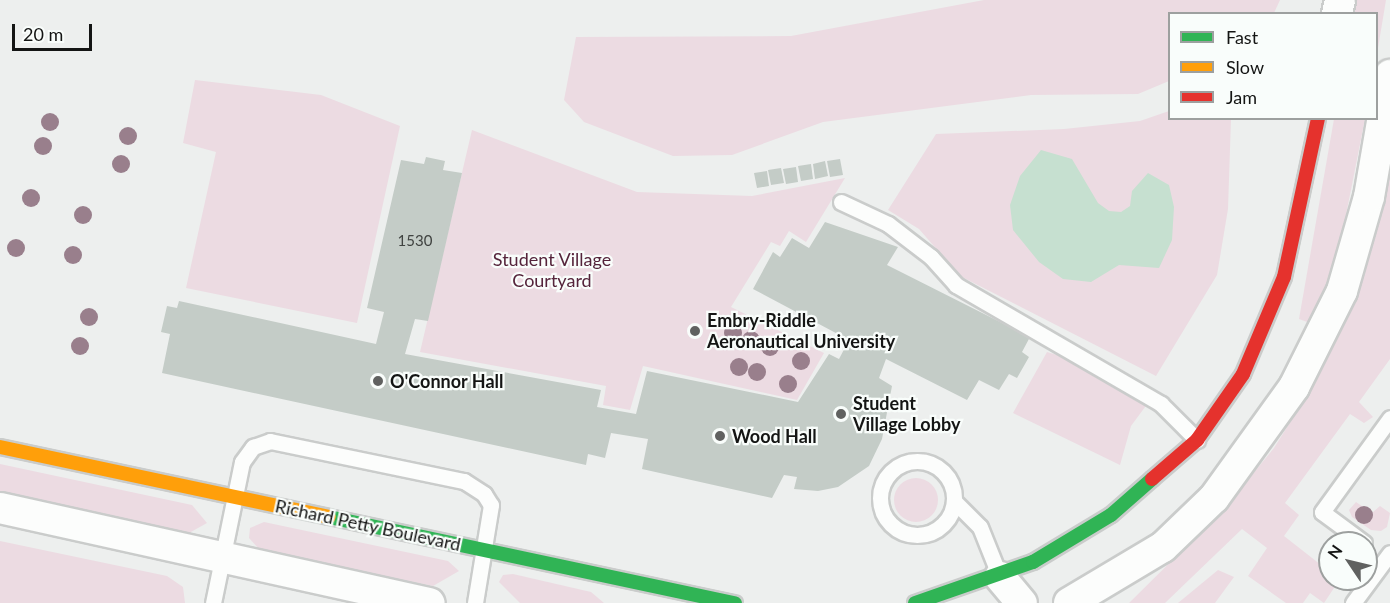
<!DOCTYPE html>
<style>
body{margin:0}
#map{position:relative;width:1390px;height:603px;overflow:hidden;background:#edefee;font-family:Lato,sans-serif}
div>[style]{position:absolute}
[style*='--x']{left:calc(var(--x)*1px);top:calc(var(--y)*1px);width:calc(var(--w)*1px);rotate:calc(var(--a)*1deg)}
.green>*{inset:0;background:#ecdbe2}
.round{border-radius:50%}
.water>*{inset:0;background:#c6e0d0}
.building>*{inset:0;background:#c4ccc7}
.roads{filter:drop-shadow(2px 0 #cacccb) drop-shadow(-2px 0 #cacccb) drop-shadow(0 2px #cacccb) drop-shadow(0 -2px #cacccb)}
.lane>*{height:15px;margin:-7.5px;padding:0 7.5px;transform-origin:7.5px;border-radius:7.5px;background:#fcfdfc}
.lane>.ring{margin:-7.5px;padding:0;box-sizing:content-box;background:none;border:15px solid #fcfdfc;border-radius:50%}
.street>*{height:30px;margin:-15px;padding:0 15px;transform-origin:15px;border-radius:15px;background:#fcfdfc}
.fast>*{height:14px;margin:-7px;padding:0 7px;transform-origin:7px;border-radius:7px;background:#30b455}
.slow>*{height:14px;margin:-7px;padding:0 7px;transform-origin:7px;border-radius:7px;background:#ff9f0a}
.jam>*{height:14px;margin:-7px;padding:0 7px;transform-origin:7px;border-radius:7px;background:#e5322d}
.trees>*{width:18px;height:18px;margin:-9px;border-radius:50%;background:#997f8c}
.dots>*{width:16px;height:16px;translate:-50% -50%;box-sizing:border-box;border:3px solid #f9fdfb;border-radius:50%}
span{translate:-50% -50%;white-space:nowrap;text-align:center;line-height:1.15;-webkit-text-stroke:4.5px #f9fdfb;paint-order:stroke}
.number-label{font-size:15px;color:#404341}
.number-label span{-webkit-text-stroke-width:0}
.park-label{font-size:18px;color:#55243b}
.poi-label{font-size:18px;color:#141514;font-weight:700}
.left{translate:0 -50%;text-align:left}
.street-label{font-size:18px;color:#141514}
.legend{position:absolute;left:1168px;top:12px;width:210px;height:108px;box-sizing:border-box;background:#f9fdfb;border:2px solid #9da09f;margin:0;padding:8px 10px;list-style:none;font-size:18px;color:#141514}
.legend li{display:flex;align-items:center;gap:12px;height:30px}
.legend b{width:30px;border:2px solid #9da09f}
.north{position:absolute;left:1318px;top:531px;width:60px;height:60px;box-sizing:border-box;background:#f9fdfb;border:2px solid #9da09f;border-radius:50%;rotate:305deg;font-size:16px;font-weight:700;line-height:24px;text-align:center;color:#141514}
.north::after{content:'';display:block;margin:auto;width:21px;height:27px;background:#606160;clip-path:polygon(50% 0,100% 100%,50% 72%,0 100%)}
.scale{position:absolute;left:12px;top:24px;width:80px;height:27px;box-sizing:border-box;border:3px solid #141514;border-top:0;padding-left:8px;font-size:18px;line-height:21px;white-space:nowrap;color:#141514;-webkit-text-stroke:4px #f9fdfb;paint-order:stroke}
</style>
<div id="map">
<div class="green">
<i style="clip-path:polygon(984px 0,1280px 0,1274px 13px,1170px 14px,1169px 81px,1138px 94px,1031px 95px,823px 122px,732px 155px,673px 156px,584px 122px,564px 100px,576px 37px,791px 36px)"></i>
<i style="clip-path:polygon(1356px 0,1386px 0,1377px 54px,1376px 14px,1353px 13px)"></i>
<i style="clip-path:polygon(195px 80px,321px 95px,400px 126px,357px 323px,186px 288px,216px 152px,183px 143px)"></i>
<i style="clip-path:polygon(1169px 111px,1170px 118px,1231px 119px,1228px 209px,1217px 275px,1156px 376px,960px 276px,919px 229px,888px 210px,936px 134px,1064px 129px,1140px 121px)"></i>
<i style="clip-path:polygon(1334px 119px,1365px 119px,1342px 235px,1328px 287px,1310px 323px,1299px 319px)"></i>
<i style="clip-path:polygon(472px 130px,637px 192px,752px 196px,845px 178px,806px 242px,789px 231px,780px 246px,771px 242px,731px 307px,824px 353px,797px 400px,643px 366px,630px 410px,603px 405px,606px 386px,420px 352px)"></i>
<i style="clip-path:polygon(1390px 149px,1390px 359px,1359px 402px,1373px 417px,1364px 423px,1350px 414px,1285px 503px,1299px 515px,1284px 536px,1330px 572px,1330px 579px,1340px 579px,1324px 603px,1310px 593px,1303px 603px,1286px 603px,1248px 576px,1267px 548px,1242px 529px,1165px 603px,1129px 603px,1223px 510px,1274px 448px,1304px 400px,1354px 295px)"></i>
<i style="clip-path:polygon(1047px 352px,1067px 358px,1148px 403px,1131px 426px,1120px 465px,1013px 413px)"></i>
<i style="clip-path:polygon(0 464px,192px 505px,207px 523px,189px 533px,4px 496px,0 494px)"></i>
<i class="round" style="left:894px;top:478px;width:44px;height:44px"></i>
<i style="clip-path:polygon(1356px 502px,1372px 513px,1380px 506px,1390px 513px,1387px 527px,1381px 531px,1371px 530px,1352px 517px,1349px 510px)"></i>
<i style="clip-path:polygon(264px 522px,448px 561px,459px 571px,433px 586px,274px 554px,259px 549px,249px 538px,250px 528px)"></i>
<i style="clip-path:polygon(0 541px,167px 576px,183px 587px,185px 603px,0 603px)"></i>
<i style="clip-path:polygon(1218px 570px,1234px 577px,1215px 603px,1178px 603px)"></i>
<i style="clip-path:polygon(513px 574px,591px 592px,604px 603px,520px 603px,499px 582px,503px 575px)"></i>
</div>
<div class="water">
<i style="clip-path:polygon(1041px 150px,1072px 159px,1098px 203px,1109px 211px,1121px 212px,1130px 206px,1132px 191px,1148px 173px,1169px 185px,1174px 207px,1172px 240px,1159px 268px,1119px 265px,1091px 282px,1063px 279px,1039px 262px,1013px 230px,1010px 205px,1020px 176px)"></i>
</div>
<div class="building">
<i style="clip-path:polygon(426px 157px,445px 161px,443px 170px,462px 173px,428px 321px,415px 319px,405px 354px,601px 390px,597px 407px,636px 414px,647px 371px,798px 402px,829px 354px,839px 359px,849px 340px,753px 289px,773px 252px,780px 257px,792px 238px,809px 248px,825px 222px,898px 247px,887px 265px,1030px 337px,1022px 352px,1029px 357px,1017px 378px,1009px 374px,999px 390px,979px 380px,967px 400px,886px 359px,879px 378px,892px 386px,882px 439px,869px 466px,838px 487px,818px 491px,794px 489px,797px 477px,784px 475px,772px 498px,642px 469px,648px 439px,611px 433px,605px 458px,588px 454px,586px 465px,162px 373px,170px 334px,161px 332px,167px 306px,177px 308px,179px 301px,376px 344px,384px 312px,367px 308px,401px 160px,424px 164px)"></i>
<i style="clip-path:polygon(840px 159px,843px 175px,830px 177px,827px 161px)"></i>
<i style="clip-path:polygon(825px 161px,828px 176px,815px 179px,813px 164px)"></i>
<i style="clip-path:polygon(811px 164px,813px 179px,801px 181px,798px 166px)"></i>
<i style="clip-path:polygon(796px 167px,798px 182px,786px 184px,783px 169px)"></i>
<i style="clip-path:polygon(781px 168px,784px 183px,771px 185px,768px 170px)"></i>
<i style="clip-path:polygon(767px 171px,769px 186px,757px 188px,754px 173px)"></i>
</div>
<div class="roads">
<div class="lane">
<i style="--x:841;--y:202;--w:52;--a:25.1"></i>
<i style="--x:888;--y:224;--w:54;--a:37.5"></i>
<i style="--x:931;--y:257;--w:38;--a:48"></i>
<i style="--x:956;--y:285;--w:237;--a:30.1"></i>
<i style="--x:1161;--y:404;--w:51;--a:45"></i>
<i class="ring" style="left:880px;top:461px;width:59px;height:59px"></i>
<i style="--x:955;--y:502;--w:35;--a:45"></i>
<i style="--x:980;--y:527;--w:54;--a:68.2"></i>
<i style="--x:1364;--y:543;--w:52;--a:-143.6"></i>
<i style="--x:1322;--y:512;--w:116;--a:-54.1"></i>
<i style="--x:213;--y:603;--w:144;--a:-78.4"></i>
<i style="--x:242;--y:462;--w:19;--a:-54"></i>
<i style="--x:253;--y:447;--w:18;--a:-19"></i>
<i style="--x:270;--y:441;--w:198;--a:11.7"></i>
<i style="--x:464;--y:481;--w:24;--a:33"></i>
<i style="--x:484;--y:494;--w:13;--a:58"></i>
<i style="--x:491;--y:505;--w:99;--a:99.3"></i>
<i style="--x:1353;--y:603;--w:62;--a:-53.5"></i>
</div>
<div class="street">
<i style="--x:1337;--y:14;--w:14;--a:-78"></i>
<i style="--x:0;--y:508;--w:440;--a:12.5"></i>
<i style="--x:1000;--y:577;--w:34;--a:50"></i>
<i style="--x:1069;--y:603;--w:109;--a:-30.8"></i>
<i style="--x:1163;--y:547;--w:71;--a:-43.9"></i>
<i style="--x:1214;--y:498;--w:137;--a:-54.2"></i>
<i style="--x:1294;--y:387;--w:107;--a:-63.4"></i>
<i style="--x:1342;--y:291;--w:98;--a:-74"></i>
<i style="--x:1369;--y:197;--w:124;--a:-80.2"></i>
</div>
<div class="fast">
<i style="--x:329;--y:517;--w:415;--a:12"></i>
<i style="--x:915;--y:603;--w:125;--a:-19.2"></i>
<i style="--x:1033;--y:562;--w:91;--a:-31.1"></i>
<i style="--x:1111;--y:515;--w:55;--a:-41.3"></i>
</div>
<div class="slow">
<i style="--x:0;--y:447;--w:336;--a:12"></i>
</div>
<div class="jam">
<i style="--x:1152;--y:479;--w:60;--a:-40.9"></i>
<i style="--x:1197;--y:440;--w:80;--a:-55.1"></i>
<i style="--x:1243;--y:374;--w:105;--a:-67.1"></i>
<i style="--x:1284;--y:277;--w:163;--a:-77.9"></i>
</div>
</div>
<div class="trees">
<i style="left:50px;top:122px"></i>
<i style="left:128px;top:136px"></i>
<i style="left:43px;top:146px"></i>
<i style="left:121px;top:164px"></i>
<i style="left:31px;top:198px"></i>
<i style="left:83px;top:215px"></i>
<i style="left:16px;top:248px"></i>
<i style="left:73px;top:255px"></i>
<i style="left:89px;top:317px"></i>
<i style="left:733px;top:333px"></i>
<i style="left:751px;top:340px"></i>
<i style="left:80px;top:346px"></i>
<i style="left:770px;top:347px"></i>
<i style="left:801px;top:361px"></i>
<i style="left:739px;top:367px"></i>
<i style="left:757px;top:372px"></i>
<i style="left:788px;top:384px"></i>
<i style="left:1364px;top:515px"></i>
</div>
<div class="dots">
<i style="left:695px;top:331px;background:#606160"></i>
<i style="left:378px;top:381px;background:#606160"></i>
<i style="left:841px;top:414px;background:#606160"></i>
<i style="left:720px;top:436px;background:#606160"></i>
</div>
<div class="number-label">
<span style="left:415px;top:241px">1530</span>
</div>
<div class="park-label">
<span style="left:552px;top:270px">Student Village<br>Courtyard</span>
</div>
<div class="poi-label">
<span class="left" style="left:707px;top:331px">Embry-Riddle<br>Aeronautical University</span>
<span class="left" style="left:390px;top:381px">O'Connor Hall</span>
<span class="left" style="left:853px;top:414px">Student<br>Village Lobby</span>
<span class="left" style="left:732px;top:436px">Wood Hall</span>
</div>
<div class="street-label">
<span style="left:368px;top:525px;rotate:12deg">Richard Petty Boulevard</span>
</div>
<ul class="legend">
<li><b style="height:8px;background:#30b455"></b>Fast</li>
<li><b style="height:8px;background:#ff9f0a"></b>Slow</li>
<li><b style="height:8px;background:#e5322d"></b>Jam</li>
</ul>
<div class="north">N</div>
<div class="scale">20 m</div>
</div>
